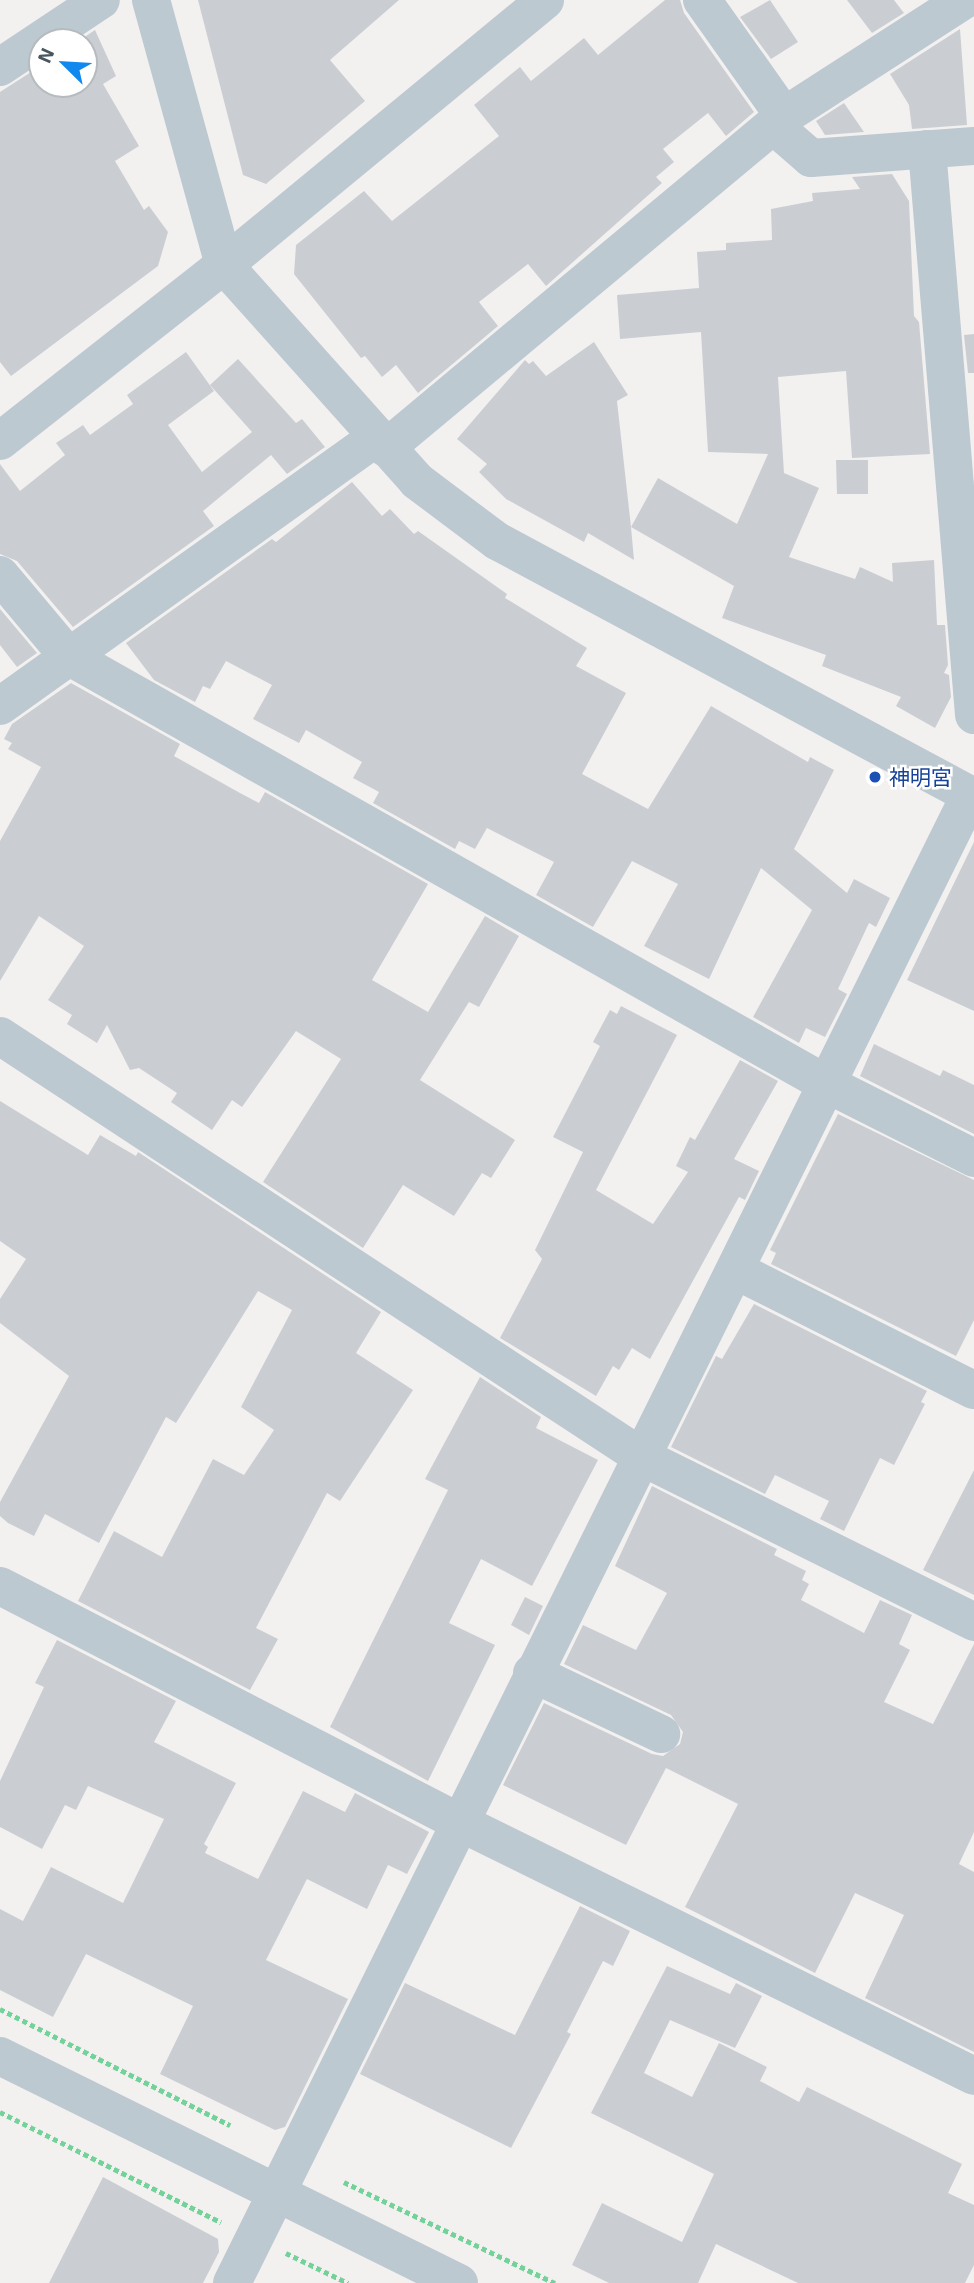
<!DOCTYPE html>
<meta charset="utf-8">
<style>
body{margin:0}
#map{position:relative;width:974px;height:2283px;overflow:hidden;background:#f3f0f0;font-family:"Exo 2","Noto Sans JP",sans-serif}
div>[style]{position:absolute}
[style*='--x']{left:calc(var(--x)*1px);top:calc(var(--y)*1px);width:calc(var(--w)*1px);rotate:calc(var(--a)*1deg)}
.building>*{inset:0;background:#caced3}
.path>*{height:4.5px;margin-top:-2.25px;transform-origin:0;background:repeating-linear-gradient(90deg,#73d299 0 5px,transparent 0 8.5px)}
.minor>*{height:38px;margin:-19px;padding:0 19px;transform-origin:19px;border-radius:19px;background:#bdc9d0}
.dots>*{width:19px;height:19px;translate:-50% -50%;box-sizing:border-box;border:4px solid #fff;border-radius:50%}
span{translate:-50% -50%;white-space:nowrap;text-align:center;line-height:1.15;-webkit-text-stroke:5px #fff;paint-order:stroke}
.transit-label{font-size:21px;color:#164399}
.left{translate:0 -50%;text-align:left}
.north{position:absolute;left:28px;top:28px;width:70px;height:70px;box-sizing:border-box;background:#fff;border:2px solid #b5bbbf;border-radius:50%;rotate:294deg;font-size:19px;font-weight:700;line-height:28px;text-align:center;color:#47565f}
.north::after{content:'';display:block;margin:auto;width:24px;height:32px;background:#1088ed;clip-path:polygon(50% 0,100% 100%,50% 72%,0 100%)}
</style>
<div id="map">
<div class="building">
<i style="clip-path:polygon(198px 0,399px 0,330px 60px,365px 101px,266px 184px,243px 175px)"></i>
<i style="clip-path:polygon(665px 0,680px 0,684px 13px,754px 112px,726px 136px,708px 113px,663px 149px,674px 162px,656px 177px,662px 183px,546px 286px,528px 264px,479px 302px,498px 326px,418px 393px,396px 365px,382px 377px,365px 356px,361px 358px,294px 274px,296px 245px,364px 191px,392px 221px,499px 136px,474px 105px,510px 75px,520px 67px,531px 81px,584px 38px,598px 55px)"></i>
<i style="clip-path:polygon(770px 0,798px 42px,771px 59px,740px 17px)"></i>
<i style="clip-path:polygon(847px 0,894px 0,904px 13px,872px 33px)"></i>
<i style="clip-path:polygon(960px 29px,967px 125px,912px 129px,909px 105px,890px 74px)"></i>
<i style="clip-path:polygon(95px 30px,116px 76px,103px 84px,139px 146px,115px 161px,144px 210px,149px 206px,168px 232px,158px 266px,11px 376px,0 362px,0 92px,42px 65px,42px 84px,84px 84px,84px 42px,77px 42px)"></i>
<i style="clip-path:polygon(844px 103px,864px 132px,825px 135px,816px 121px)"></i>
<i style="clip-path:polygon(892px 174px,909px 201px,914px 316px,919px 322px,930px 454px,852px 458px,846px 371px,778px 377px,784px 473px,819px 488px,789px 557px,855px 579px,860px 567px,893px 582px,892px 563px,934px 560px,937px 625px,945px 625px,948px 665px,944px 673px,949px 675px,951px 697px,935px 728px,896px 706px,901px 697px,822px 666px,826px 655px,722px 618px,734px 586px,631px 527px,634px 560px,588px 533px,584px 542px,506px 499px,479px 472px,487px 464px,457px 439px,525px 360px,529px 364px,533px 361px,546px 376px,594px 342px,628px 395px,617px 401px,631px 527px,658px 478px,737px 524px,768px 454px,708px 452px,701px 332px,620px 339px,617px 295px,699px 288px,697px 252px,726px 250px,726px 243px,772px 240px,771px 209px,813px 201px,812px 193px,860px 189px,852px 177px)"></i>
<i style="clip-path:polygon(974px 334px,974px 373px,968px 373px,964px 335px)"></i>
<i style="clip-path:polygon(186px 352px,214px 391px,168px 425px,202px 472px,252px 432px,210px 385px,238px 359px,296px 423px,302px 419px,325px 447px,287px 474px,271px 455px,203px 511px,214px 526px,73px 627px,17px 561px,0 554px,0 464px,20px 491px,65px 455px,56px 443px,83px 425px,90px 435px,133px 404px,127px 395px)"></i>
<i style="clip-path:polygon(836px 460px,868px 460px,868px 494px,837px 494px)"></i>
<i style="clip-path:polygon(352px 482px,382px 516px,390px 509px,414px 534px,418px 531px,507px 594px,505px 598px,587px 648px,576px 666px,626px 693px,582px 774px,648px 809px,711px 706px,808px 762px,810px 757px,834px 770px,794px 849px,847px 893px,854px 879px,890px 898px,876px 927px,869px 923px,838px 989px,847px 994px,825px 1037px,806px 1028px,799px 1043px,753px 1017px,812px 910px,761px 868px,709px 979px,644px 946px,678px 884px,632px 861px,593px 927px,536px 895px,554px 862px,487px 828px,475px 849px,459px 841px,455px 849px,373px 803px,379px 792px,353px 778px,362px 762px,306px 730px,299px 743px,253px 719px,272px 685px,226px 661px,210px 689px,203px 686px,195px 702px,154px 680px,126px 643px,272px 539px,276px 542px)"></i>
<i style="clip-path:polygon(0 609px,37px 653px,17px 667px,0 645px)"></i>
<i style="clip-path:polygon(71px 683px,180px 744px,174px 756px,240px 793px,259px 803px,265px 792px,428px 884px,372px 980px,428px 1012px,485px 916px,519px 936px,479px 1007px,469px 1002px,420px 1080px,515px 1140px,491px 1178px,482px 1173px,454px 1216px,403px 1185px,363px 1248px,263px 1182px,341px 1059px,296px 1031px,242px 1107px,232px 1100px,212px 1130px,171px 1102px,177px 1093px,139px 1068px,130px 1070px,107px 1025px,97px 1043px,67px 1024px,72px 1015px,48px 1000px,84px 946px,39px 916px,0 981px,0 841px,41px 767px,8px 749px,12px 743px,4px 739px,12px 724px)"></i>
<i style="clip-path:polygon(974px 842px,974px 1011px,907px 980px)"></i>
<i style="clip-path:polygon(621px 1006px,677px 1035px,596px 1190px,653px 1224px,688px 1172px,676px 1166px,690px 1137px,695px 1140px,740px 1060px,778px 1081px,734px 1159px,759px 1171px,745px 1200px,739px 1197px,650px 1359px,632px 1348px,619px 1370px,613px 1366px,596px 1396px,500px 1338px,542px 1259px,535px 1250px,583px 1152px,553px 1137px,600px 1046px,593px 1042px,610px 1010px,617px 1014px)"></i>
<i style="clip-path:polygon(874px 1044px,940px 1076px,943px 1070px,974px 1085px,974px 1134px,860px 1076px)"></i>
<i style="clip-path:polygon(0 1101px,88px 1155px,100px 1135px,136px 1156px,138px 1152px,381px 1312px,356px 1353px,413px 1390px,340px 1501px,327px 1493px,256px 1628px,278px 1639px,250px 1690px,78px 1601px,114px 1531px,162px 1557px,213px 1459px,244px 1475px,274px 1430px,241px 1407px,292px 1310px,258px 1291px,176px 1423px,166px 1417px,99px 1543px,45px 1514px,34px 1536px,8px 1523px,0 1516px,0 1502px,69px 1376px,0 1323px,0 1299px,26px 1259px,0 1241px)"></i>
<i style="clip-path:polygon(838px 1114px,974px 1180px,974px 1320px,956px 1356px,771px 1264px,776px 1253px,770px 1250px)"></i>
<i style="clip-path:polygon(754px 1304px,927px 1391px,921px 1402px,925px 1404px,894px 1465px,880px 1458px,844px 1531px,820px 1519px,829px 1501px,775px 1475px,765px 1494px,671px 1447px,716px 1356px,722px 1359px)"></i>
<i style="clip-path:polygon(480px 1377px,541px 1417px,536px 1428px,598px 1460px,532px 1586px,481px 1559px,449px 1623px,495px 1645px,428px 1781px,330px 1727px,448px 1490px,425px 1479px)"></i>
<i style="clip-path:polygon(974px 1470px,974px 1595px,923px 1570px)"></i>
<i style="clip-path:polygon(652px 1486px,777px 1549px,774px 1555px,806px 1571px,802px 1580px,809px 1584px,801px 1600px,864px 1633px,880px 1600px,912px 1615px,899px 1644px,910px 1650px,884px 1702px,933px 1724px,974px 1644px,974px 1832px,959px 1864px,974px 1872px,974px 2052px,865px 1998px,904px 1915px,855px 1893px,815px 1973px,685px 1907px,738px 1804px,666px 1768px,626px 1845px,503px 1785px,544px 1703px,652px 1754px,663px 1756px,680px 1744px,683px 1732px,671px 1715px,564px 1664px,583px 1625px,636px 1650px,667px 1593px,615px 1566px)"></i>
<i style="clip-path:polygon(525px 1597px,543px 1606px,529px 1635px,511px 1625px)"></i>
<i style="clip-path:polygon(57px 1640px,176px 1701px,154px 1742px,236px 1783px,204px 1844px,208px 1847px,205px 1853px,258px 1879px,303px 1791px,345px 1812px,355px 1793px,429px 1832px,407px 1874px,388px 1865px,367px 1909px,307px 1879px,266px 1960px,348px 1999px,285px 2127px,275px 2130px,160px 2074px,193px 2006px,86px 1954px,53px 2017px,0 1990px,0 1909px,23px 1921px,51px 1867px,123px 1903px,164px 1819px,88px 1786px,76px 1810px,65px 1805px,42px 1849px,0 1827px,0 1781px,44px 1687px,35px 1683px)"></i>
<i style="clip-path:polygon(580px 1906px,630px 1931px,613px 1966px,603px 1961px,567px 2032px,571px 2034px,511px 2148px,360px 2074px,405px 1983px,515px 2035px)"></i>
<i style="clip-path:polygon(667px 1966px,730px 1994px,736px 1983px,762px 1996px,735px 2048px,670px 2020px,644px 2073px,692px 2097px,719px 2043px,767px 2067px,760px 2081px,799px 2102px,807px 2087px,962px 2164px,948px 2193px,974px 2205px,974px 2265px,965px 2283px,798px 2283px,716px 2244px,698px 2283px,609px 2283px,572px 2265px,602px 2203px,682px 2242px,714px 2174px,591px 2113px)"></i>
<i style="clip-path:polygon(103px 2177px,218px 2239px,219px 2252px,203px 2283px,49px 2283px)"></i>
</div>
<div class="path">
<i style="--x:0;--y:2009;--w:258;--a:26.8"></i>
<i style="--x:0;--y:2112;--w:247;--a:26.5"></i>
<i style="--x:344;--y:2182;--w:234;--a:25.6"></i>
<i style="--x:286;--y:2253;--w:69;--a:25.8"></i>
</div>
<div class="minor">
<i style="--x:151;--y:0;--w:275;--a:74.6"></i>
<i style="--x:224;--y:265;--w:290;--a:48.2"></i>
<i style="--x:417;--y:481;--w:100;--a:36.9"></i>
<i style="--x:497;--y:541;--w:541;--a:28.22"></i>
<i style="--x:702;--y:0;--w:142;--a:54.7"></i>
<i style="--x:0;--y:67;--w:121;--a:-33.6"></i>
<i style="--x:774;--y:126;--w:49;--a:40.9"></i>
<i style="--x:811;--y:158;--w:163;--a:-4.2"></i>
<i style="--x:927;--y:149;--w:568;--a:85.25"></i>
<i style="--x:0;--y:441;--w:285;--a:-38.2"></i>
<i style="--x:224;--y:265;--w:416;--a:-39.5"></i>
<i style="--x:386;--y:448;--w:518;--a:-39.83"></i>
<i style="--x:784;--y:116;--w:214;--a:-32.8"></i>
<i style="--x:0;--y:575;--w:106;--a:50"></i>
<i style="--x:68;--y:656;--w:869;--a:29.43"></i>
<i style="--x:825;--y:1083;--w:167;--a:26.7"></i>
<i style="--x:0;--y:706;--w:463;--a:-35.5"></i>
<i style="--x:0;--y:1036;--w:768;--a:33.26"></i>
<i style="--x:642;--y:1457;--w:371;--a:26.4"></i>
<i style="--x:735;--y:1270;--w:267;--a:26.7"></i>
<i style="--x:0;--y:1586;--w:514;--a:27.21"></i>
<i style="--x:457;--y:1821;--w:576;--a:26.25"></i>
<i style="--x:532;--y:1673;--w:143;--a:25.3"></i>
<i style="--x:0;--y:2056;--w:512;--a:26.31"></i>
<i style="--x:232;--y:2283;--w:1661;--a:-63.62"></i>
</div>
<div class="dots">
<i style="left:875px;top:777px;background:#1a4fb4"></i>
</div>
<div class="transit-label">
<span class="left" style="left:889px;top:777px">神明宮</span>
</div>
<div class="north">N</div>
</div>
